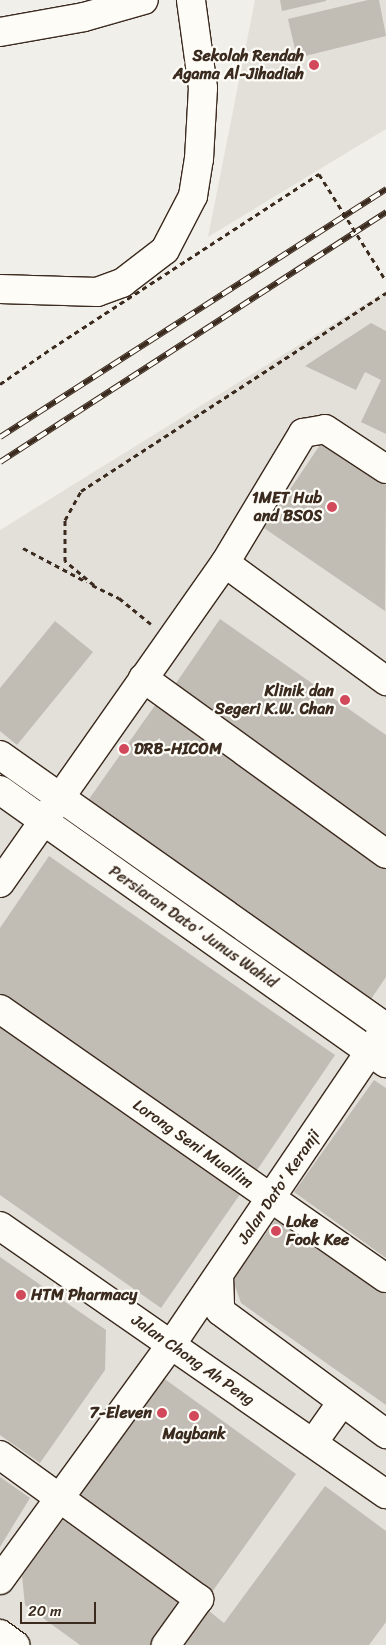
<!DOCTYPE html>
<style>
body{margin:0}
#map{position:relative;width:386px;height:1645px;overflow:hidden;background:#f1efea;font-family:Sriracha,sans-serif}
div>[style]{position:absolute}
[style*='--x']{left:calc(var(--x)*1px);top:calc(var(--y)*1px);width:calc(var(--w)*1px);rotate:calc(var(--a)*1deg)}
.built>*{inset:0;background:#e3e0da}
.building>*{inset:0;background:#c1bcb4}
.path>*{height:3px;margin-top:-1.5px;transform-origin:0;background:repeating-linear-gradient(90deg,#3b2a1e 0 5px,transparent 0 9px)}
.roads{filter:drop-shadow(1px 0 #3b2a1e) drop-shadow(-1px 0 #3b2a1e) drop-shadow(0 1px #3b2a1e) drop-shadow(0 -1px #3b2a1e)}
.minor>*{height:28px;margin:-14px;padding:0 14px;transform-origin:14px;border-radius:14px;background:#fdfcf7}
.rail>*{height:5.5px;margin-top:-2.75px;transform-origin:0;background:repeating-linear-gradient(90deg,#fdfcf7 0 11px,#3b2a1e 0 22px);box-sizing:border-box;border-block:1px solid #3b2a1e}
.path-bridge>*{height:3px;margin-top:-1.5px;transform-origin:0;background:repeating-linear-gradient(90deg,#3b2a1e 0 5px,transparent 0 9px)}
.dots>*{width:14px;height:14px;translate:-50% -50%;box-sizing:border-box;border:2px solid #fdfcf7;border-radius:50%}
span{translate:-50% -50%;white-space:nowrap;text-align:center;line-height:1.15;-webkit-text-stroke:4.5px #fdfcf7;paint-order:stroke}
.poi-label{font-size:16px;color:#3b2a1e;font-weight:700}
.right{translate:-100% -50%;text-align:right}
.left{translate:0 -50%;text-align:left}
.street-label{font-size:16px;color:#3b2a1e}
.scale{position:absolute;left:20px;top:1602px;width:76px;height:22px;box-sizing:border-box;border:2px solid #3b2a1e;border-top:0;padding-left:6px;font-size:15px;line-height:18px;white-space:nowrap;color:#3b2a1e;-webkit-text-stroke:4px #fdfcf7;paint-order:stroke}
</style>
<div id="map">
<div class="built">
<i style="clip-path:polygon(255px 0,386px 0,386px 129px,208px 237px)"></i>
<i style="clip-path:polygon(386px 291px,386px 1645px,0 1645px,0 530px)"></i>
</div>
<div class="building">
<i style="clip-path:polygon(280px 0,326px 0,326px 1px,282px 11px)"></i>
<i style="clip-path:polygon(368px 0,379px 0,386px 36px,297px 58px,288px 19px)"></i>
<i style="clip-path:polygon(371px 323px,386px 331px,386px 434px,361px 422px,381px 380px,365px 372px,356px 390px,305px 366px)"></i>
<i style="clip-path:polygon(322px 442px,386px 485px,385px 611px,264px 528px)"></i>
<i style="clip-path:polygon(220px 619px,386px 735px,386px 844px,170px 692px)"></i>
<i style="clip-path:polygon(55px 621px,93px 652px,17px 745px,0 731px,0 688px)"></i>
<i style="clip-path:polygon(158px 701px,386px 863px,386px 977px,369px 1002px,87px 802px)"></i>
<i style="clip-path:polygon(49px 856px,335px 1055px,255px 1173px,0 995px,0 928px)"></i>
<i style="clip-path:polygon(0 1020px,243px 1190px,161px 1308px,0 1195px)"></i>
<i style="clip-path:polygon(374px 1080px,386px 1088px,386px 1258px,294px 1192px)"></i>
<i style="clip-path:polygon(280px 1213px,386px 1290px,386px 1405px,241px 1303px,233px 1280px)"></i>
<i style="clip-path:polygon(0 1257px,106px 1330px,105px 1370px,40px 1463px,0 1435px)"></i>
<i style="clip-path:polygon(162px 1377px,296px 1474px,212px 1592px,77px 1495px)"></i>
<i style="clip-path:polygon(0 1477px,30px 1498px,0 1547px)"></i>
<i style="clip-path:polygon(325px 1486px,386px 1531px,386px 1622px,369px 1645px,184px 1645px,209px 1611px,224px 1623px)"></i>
<i style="clip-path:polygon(63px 1520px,187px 1607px,158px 1645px,80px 1645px,25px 1605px,22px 1576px)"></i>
</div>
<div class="path">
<i style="--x:0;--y:384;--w:63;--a:-34.7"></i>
<i style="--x:23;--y:548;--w:72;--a:28"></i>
<i style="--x:92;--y:585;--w:30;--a:26"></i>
<i style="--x:119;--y:598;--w:41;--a:39.1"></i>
<i style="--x:94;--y:585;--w:38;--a:-140"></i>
<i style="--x:65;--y:561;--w:41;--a:-90"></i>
<i style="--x:65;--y:520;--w:33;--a:-61"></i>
<i style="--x:81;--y:491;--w:364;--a:-33"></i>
</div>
<div class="roads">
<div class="minor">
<i style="--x:0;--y:32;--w:85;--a:-10.1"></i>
<i style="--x:84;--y:17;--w:62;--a:-15.8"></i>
<i style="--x:0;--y:289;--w:97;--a:1.8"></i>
<i style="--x:97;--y:292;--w:27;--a:-20"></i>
<i style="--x:122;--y:283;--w:54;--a:-37.5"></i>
<i style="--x:165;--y:250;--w:61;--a:-62.6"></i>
<i style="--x:193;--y:196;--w:37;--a:-81"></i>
<i style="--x:199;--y:159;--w:71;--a:-86.8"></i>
<i style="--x:203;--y:88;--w:89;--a:-97.8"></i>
<i style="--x:225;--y:563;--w:200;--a:36.2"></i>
<i style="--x:143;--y:678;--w:300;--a:35.9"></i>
<i style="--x:0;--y:755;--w:472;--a:35.2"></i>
<i style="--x:0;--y:790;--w:473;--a:35.3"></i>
<i style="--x:0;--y:883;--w:391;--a:-54.9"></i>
<i style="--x:225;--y:563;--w:152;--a:-59"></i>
<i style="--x:303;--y:433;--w:22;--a:-10"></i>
<i style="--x:325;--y:429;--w:73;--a:33.3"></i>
<i style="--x:0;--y:1009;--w:470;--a:34.9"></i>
<i style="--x:0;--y:1226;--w:470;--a:34.8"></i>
<i style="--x:219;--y:1276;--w:35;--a:88"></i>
<i style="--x:220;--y:1311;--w:207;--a:36.5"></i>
<i style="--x:313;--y:1443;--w:50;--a:-54.7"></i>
<i style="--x:0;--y:1455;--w:246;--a:35.9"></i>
<i style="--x:199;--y:1599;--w:57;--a:125.7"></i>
<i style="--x:0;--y:1580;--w:291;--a:-54"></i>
<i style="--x:171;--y:1345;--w:384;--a:-55.9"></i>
<i style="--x:0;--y:1634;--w:19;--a:36"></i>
</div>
</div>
<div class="rail">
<i style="--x:0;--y:437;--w:459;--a:-32.7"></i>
<i style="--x:0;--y:462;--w:460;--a:-32.9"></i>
</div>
<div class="path-bridge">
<i style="--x:52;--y:348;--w:319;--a:-33.1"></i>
<i style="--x:319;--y:174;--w:126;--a:57.9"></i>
</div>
<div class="dots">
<i style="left:314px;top:65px;background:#d1495b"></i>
<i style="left:332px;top:507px;background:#d1495b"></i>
<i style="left:345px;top:700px;background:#d1495b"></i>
<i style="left:124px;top:749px;background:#d1495b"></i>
<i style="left:276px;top:1231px;background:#d1495b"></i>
<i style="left:21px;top:1295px;background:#d1495b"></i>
<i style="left:162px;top:1413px;background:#d1495b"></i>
<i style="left:194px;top:1416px;background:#d1495b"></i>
</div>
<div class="poi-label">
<span class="right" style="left:304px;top:65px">Sekolah Rendah<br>Agama Al-Jihadiah</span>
<span class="right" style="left:322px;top:507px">1MET Hub<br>and BSOS</span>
<span class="right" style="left:334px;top:700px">Klinik dan<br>Segeri K.W. Chan</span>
<span class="left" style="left:134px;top:749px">DRB-HICOM</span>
<span class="left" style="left:286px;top:1231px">Loke<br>Fook Kee</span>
<span class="left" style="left:31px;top:1295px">HTM Pharmacy</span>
<span class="right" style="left:152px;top:1413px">7-Eleven</span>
<span style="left:194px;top:1434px">Maybank</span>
</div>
<div class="street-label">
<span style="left:193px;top:927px;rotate:35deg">Persiaran Dato' Junus Wahid</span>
<span style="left:193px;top:1144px;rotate:35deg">Lorong Seni Muallim</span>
<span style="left:279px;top:1187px;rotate:-56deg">Jalan Dato' Keranji</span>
<span style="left:193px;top:1360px;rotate:35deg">Jalan Chong Ah Peng</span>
</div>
<div class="scale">20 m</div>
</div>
